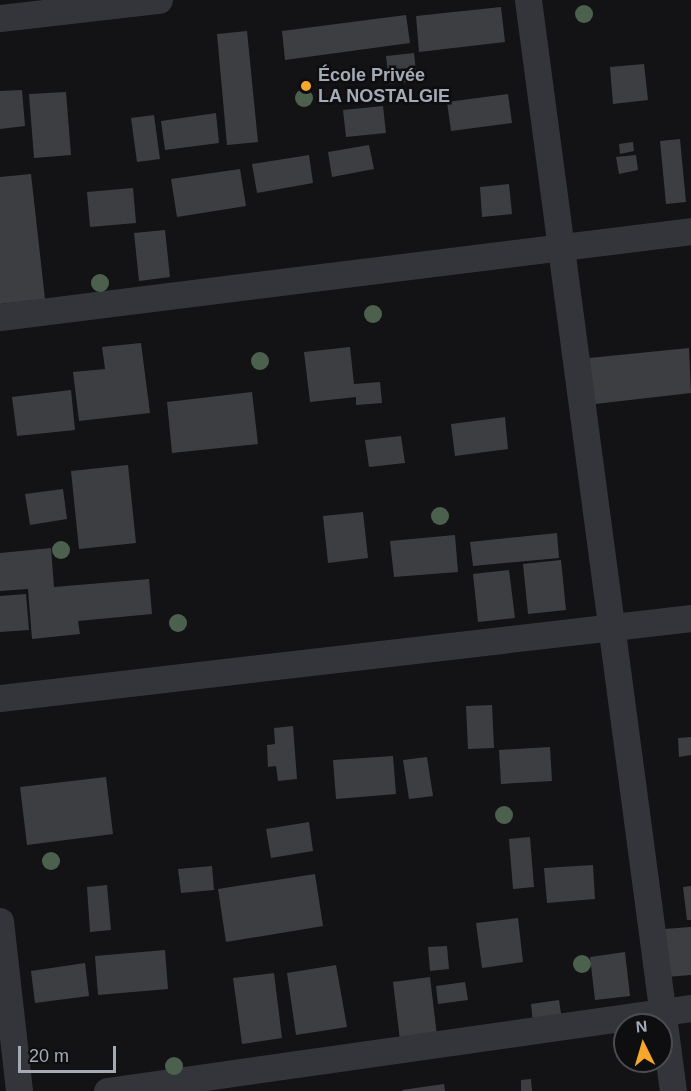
<!DOCTYPE html>
<meta charset="utf-8">
<style>
body{margin:0}
#map{position:relative;width:691px;height:1091px;overflow:hidden;background:#131315;font-family:Arial,sans-serif}
div>[style]{position:absolute}
[style*='--x']{left:calc(var(--x)*1px);top:calc(var(--y)*1px);width:calc(var(--w)*1px);rotate:calc(var(--a)*1deg)}
.building>*{inset:0;background:#3d3e42}
.street>*{height:27px;margin:-13.5px;padding:0 13.5px;transform-origin:13.5px;border-radius:13.5px;background:#34353a}
.trees>*{width:18px;height:18px;margin:-9px;border-radius:50%;background:#4c614d}
.dots>*{width:16px;height:16px;translate:-50% -50%;box-sizing:border-box;border:3px solid #0e0e10;border-radius:50%}
span{translate:-50% -50%;white-space:nowrap;text-align:center;line-height:1.15;-webkit-text-stroke:5px #0e0e10;paint-order:stroke}
.poi-label{font-size:18px;color:#a4aab6;font-weight:700}
.left{translate:0 -50%;text-align:left}
.north{position:absolute;left:613px;top:1013px;width:60px;height:60px;box-sizing:border-box;background:#0e0e10;border:2px solid #4a4c52;border-radius:50%;rotate:355deg;font-size:16px;font-weight:700;line-height:24px;text-align:center;color:#a4aab6}
.north::after{content:'';display:block;margin:auto;width:21px;height:27px;background:#f7a729;clip-path:polygon(50% 0,100% 100%,50% 72%,0 100%)}
.scale{position:absolute;left:18px;top:1046px;width:98px;height:27px;box-sizing:border-box;border:3px solid #a4aab6;border-top:0;padding-left:8px;font-size:18px;line-height:21px;white-space:nowrap;color:#a4aab6;-webkit-text-stroke:4px #0e0e10;paint-order:stroke}
</style>
<div id="map">
<div class="building">
<i style="clip-path:polygon(501px 7px,505px 42px,419px 52px,416px 16px)"></i>
<i style="clip-path:polygon(406px 15px,410px 43px,285px 60px,282px 31px)"></i>
<i style="clip-path:polygon(247px 31px,258px 142px,227px 145px,217px 34px)"></i>
<i style="clip-path:polygon(414px 53px,417px 81px,389px 84px,386px 56px)"></i>
<i style="clip-path:polygon(644px 64px,648px 100px,613px 104px,610px 67px)"></i>
<i style="clip-path:polygon(22px 90px,25px 126px,0 129px,0 91px)"></i>
<i style="clip-path:polygon(66px 92px,71px 155px,34px 158px,29px 94px)"></i>
<i style="clip-path:polygon(508px 94px,512px 123px,451px 131px,447px 102px)"></i>
<i style="clip-path:polygon(383px 106px,386px 133px,346px 137px,343px 110px)"></i>
<i style="clip-path:polygon(216px 113px,219px 143px,165px 150px,161px 121px)"></i>
<i style="clip-path:polygon(154px 115px,160px 159px,137px 162px,131px 118px)"></i>
<i style="clip-path:polygon(680px 139px,686px 202px,666px 204px,660px 141px)"></i>
<i style="clip-path:polygon(633px 142px,634px 151px,620px 154px,619px 144px)"></i>
<i style="clip-path:polygon(369px 145px,374px 169px,332px 177px,328px 152px)"></i>
<i style="clip-path:polygon(309px 155px,313px 183px,257px 193px,252px 164px)"></i>
<i style="clip-path:polygon(636px 155px,638px 170px,619px 174px,616px 157px)"></i>
<i style="clip-path:polygon(240px 169px,246px 206px,177px 217px,171px 179px)"></i>
<i style="clip-path:polygon(31px 174px,45px 299px,0 304px,0 177px)"></i>
<i style="clip-path:polygon(509px 184px,512px 214px,482px 217px,480px 187px)"></i>
<i style="clip-path:polygon(133px 188px,136px 223px,90px 227px,87px 192px)"></i>
<i style="clip-path:polygon(165px 230px,170px 277px,139px 281px,134px 233px)"></i>
<i style="clip-path:polygon(141px 343px,150px 413px,79px 421px,73px 372px,105px 369px,102px 347px)"></i>
<i style="clip-path:polygon(350px 347px,354px 384px,380px 382px,382px 403px,356px 405px,356px 397px,310px 402px,304px 352px)"></i>
<i style="clip-path:polygon(689px 348px,691px 393px,595px 404px,589px 358px)"></i>
<i style="clip-path:polygon(71px 390px,75px 430px,17px 436px,12px 397px)"></i>
<i style="clip-path:polygon(252px 392px,258px 444px,172px 453px,167px 402px)"></i>
<i style="clip-path:polygon(505px 417px,508px 449px,455px 456px,451px 424px)"></i>
<i style="clip-path:polygon(401px 436px,405px 463px,369px 467px,365px 440px)"></i>
<i style="clip-path:polygon(128px 465px,136px 543px,79px 549px,71px 471px)"></i>
<i style="clip-path:polygon(63px 489px,67px 519px,30px 525px,25px 494px)"></i>
<i style="clip-path:polygon(363px 512px,368px 558px,328px 563px,323px 516px)"></i>
<i style="clip-path:polygon(557px 533px,559px 558px,473px 566px,470px 542px)"></i>
<i style="clip-path:polygon(455px 535px,458px 572px,394px 577px,390px 541px)"></i>
<i style="clip-path:polygon(51px 548px,54px 587px,149px 579px,152px 614px,78px 621px,80px 634px,32px 639px,28px 589px,0 591px,0 553px)"></i>
<i style="clip-path:polygon(561px 560px,566px 610px,528px 614px,523px 564px)"></i>
<i style="clip-path:polygon(509px 570px,515px 618px,478px 622px,473px 574px)"></i>
<i style="clip-path:polygon(26px 594px,29px 630px,0 632px,0 596px)"></i>
<i style="clip-path:polygon(492px 705px,494px 748px,468px 749px,466px 706px)"></i>
<i style="clip-path:polygon(293px 726px,297px 779px,278px 781px,276px 766px,268px 767px,267px 745px,275px 744px,274px 728px)"></i>
<i style="clip-path:polygon(691px 737px,691px 755px,679px 757px,678px 738px)"></i>
<i style="clip-path:polygon(550px 747px,552px 781px,501px 784px,499px 750px)"></i>
<i style="clip-path:polygon(393px 756px,396px 794px,336px 799px,333px 760px)"></i>
<i style="clip-path:polygon(427px 757px,433px 796px,409px 799px,403px 760px)"></i>
<i style="clip-path:polygon(106px 777px,113px 834px,27px 845px,20px 787px)"></i>
<i style="clip-path:polygon(309px 822px,313px 851px,271px 858px,266px 829px)"></i>
<i style="clip-path:polygon(530px 837px,534px 887px,513px 889px,509px 839px)"></i>
<i style="clip-path:polygon(593px 865px,595px 899px,547px 903px,544px 868px)"></i>
<i style="clip-path:polygon(212px 866px,214px 890px,181px 893px,178px 869px)"></i>
<i style="clip-path:polygon(315px 874px,323px 926px,226px 942px,218px 889px)"></i>
<i style="clip-path:polygon(107px 885px,111px 930px,90px 932px,87px 887px)"></i>
<i style="clip-path:polygon(691px 886px,691px 920px,687px 920px,683px 887px)"></i>
<i style="clip-path:polygon(518px 918px,523px 962px,482px 968px,476px 923px)"></i>
<i style="clip-path:polygon(691px 927px,691px 975px,667px 977px,664px 929px)"></i>
<i style="clip-path:polygon(447px 946px,449px 969px,430px 971px,428px 947px)"></i>
<i style="clip-path:polygon(165px 950px,168px 989px,98px 995px,95px 956px)"></i>
<i style="clip-path:polygon(625px 952px,630px 996px,595px 1000px,590px 957px)"></i>
<i style="clip-path:polygon(85px 963px,89px 996px,35px 1003px,31px 971px)"></i>
<i style="clip-path:polygon(336px 965px,347px 1027px,296px 1035px,287px 973px)"></i>
<i style="clip-path:polygon(274px 973px,282px 1038px,242px 1044px,233px 978px)"></i>
<i style="clip-path:polygon(430px 977px,437px 1036px,400px 1040px,393px 982px)"></i>
<i style="clip-path:polygon(465px 982px,468px 1000px,438px 1004px,436px 986px)"></i>
<i style="clip-path:polygon(559px 1000px,562px 1020px,533px 1023px,531px 1004px)"></i>
<i style="clip-path:polygon(531px 1079px,532px 1091px,521px 1091px,521px 1080px)"></i>
<i style="clip-path:polygon(444px 1084px,445px 1091px,403px 1091px,402px 1090px)"></i>
</div>
<div class="street">
<i style="--x:528;--y:0;--w:1101;--a:82.43"></i>
<i style="--x:0;--y:18;--w:160;--a:-6.5"></i>
<i style="--x:0;--y:317;--w:696;--a:-7.09"></i>
<i style="--x:0;--y:698;--w:696;--a:-6.6"></i>
<i style="--x:0;--y:921;--w:171;--a:83.6"></i>
<i style="--x:107;--y:1091;--w:590;--a:-8.09"></i>
</div>
<div class="trees">
<i style="left:584px;top:14px"></i>
<i style="left:304px;top:98px"></i>
<i style="left:100px;top:283px"></i>
<i style="left:373px;top:314px"></i>
<i style="left:260px;top:361px"></i>
<i style="left:440px;top:516px"></i>
<i style="left:61px;top:550px"></i>
<i style="left:178px;top:623px"></i>
<i style="left:504px;top:815px"></i>
<i style="left:51px;top:861px"></i>
<i style="left:582px;top:964px"></i>
<i style="left:174px;top:1066px"></i>
</div>
<div class="dots">
<i style="left:306px;top:86px;background:#f7a729"></i>
</div>
<div class="poi-label">
<span class="left" style="left:318px;top:86px">École Privée<br>LA NOSTALGIE</span>
</div>
<div class="north">N</div>
<div class="scale">20 m</div>
</div>
